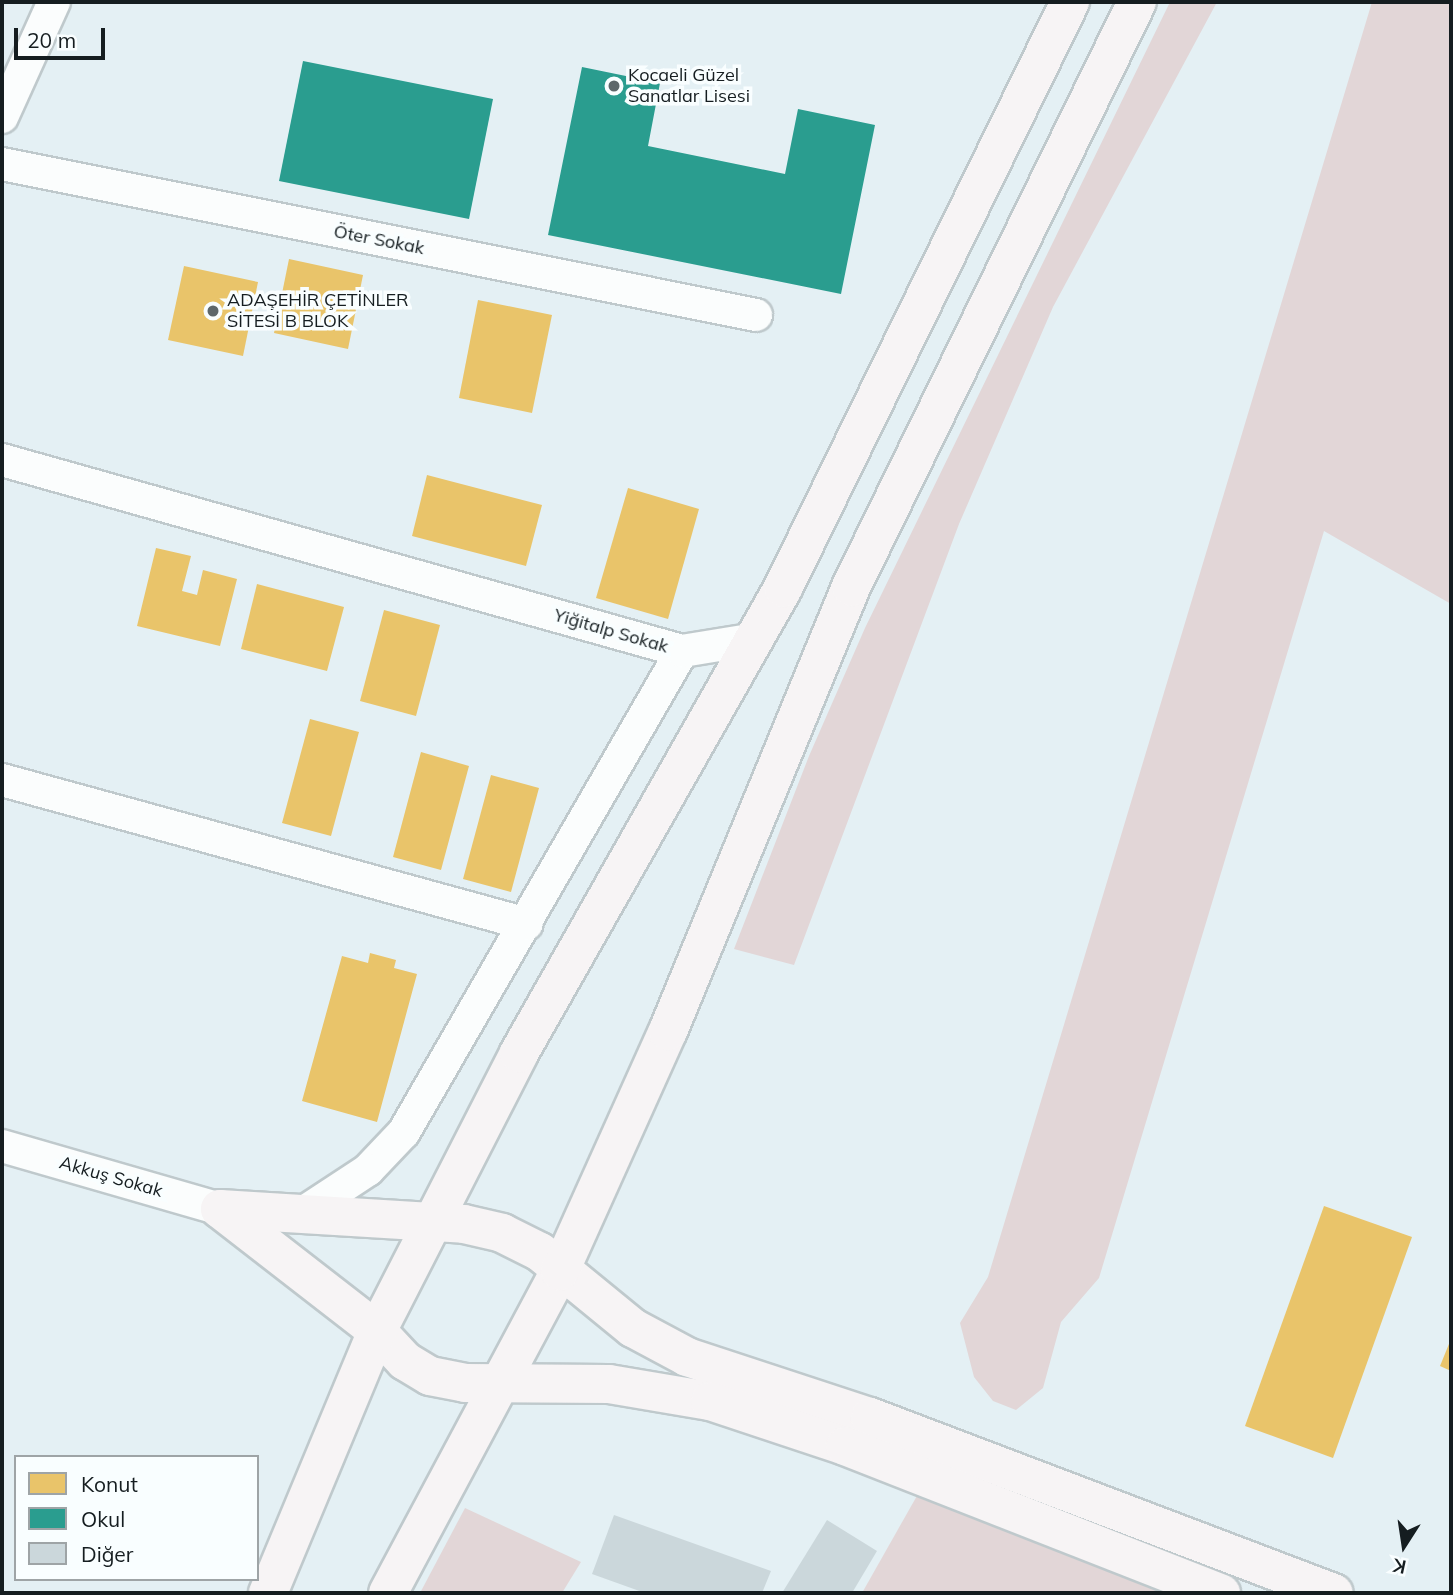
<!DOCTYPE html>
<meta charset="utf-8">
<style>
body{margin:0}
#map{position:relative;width:1453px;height:1595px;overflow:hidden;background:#e4f0f4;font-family:Mulish,sans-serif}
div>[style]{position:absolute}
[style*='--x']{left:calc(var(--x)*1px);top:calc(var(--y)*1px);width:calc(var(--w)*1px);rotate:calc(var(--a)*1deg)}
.green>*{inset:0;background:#e2d6d7}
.homes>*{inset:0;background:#e9c46a}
.schools>*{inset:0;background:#2a9d8f}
.building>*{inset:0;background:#cbd7db}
.roads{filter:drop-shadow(2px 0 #bfc9cc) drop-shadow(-2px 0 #bfc9cc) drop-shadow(0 2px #bfc9cc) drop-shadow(0 -2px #bfc9cc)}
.street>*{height:32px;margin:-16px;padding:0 16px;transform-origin:16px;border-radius:16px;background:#fbfdfd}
.secondary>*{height:38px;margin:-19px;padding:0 19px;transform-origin:19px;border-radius:19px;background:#f7f4f5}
.dots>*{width:19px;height:19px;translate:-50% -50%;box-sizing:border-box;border:4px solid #f9feff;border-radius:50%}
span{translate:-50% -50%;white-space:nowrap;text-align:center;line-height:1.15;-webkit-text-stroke:7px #f9feff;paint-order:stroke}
.poi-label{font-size:18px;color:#151d20}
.left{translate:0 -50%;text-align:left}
.street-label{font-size:18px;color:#151d20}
.frame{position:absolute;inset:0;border:4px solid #151d20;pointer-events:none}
.legend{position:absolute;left:14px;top:1455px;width:245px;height:126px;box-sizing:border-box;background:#f9feff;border:2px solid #9ea4a6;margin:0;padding:9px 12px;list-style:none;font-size:21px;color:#151d20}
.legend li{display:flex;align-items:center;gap:14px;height:35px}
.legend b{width:35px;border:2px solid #9ea4a6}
.north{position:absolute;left:1369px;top:1511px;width:70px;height:70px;-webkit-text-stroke:5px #f9feff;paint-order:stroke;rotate:192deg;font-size:19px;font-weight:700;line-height:28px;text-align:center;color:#151d20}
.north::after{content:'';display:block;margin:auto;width:24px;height:32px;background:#151d20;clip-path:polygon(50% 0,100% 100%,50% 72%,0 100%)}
.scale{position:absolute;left:14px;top:28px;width:91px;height:32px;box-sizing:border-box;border:4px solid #151d20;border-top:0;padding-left:9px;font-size:21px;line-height:24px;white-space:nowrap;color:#151d20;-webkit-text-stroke:5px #f9feff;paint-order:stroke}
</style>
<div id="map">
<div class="green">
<i style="clip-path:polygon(1170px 2px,1217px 2px,1053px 307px,959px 524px,794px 965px,734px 949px,809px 756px,865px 628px)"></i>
<i style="clip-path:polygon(1372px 2px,1451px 2px,1451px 604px,1324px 531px,1099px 1278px,1061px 1322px,1043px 1388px,1016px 1410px,993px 1401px,974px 1377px,960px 1323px,988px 1277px)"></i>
<i style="clip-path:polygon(918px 1494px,1184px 1593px,862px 1593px)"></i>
<i style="clip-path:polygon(465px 1508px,581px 1562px,562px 1593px,420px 1593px)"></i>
</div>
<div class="homes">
<i style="clip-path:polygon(289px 259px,363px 275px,348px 349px,274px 333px)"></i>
<i style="clip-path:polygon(184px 266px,258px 282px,243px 356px,168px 340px)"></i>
<i style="clip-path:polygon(478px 300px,552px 315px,532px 413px,459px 398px)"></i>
<i style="clip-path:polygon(427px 475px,542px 505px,526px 566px,412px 536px)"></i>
<i style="clip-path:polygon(628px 488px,699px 509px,668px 619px,596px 598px)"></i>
<i style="clip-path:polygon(156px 548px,191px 556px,182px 591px,197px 595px,203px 570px,237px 579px,220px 646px,137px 626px)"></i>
<i style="clip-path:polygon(257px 584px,344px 607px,327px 671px,241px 649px)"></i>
<i style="clip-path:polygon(384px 610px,440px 625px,416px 716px,360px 701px)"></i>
<i style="clip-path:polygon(310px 719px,359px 732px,331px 836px,282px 823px)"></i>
<i style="clip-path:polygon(421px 752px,469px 766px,441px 870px,393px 857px)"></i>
<i style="clip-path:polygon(491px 775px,539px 788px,511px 892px,463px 879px)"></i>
<i style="clip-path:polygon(370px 953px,396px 960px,394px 968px,417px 974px,377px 1122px,302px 1101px,342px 956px,368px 963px)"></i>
<i style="clip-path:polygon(1324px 1206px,1412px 1237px,1333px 1458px,1245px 1426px)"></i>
<i style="clip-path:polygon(1451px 1339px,1451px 1371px,1440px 1366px)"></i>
</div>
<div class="schools">
<i style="clip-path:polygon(303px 61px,493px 99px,469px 219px,279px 181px)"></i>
<i style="clip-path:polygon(582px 67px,660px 83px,648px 146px,785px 174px,798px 109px,875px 125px,841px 294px,548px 235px)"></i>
</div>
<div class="building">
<i style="clip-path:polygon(614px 1515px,771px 1571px,762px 1593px,645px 1593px,592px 1574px)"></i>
<i style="clip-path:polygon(827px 1520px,877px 1551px,852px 1593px,782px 1593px)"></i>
</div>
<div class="roads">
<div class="street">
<i style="--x:2;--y:117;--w:126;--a:-65.7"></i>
<i style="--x:2;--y:164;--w:769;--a:11.32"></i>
<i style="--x:2;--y:460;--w:706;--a:15.69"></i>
<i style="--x:682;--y:651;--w:556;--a:120.03"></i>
<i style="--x:404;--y:1132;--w:52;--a:133.5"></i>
<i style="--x:368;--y:1170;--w:77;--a:146.7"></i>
<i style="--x:682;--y:651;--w:74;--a:-9.3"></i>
<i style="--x:2;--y:780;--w:544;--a:15.34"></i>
<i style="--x:2;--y:1146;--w:227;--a:16.1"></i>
</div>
<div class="secondary">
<i style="--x:220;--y:1209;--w:244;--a:3.5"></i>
<i style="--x:464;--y:1224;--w:39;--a:13"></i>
<i style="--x:502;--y:1233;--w:42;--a:26.6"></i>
<i style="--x:540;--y:1252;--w:120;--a:39.3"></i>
<i style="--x:633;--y:1328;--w:61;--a:28.2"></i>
<i style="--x:687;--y:1357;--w:193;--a:18.2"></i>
<i style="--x:870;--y:1417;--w:496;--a:20.8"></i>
<i style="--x:220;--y:1209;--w:199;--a:37.8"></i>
<i style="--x:377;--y:1331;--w:41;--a:47"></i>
<i style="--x:405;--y:1361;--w:29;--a:31"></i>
<i style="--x:430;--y:1376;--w:36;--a:11"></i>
<i style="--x:465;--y:1383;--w:144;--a:0.4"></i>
<i style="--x:609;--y:1384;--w:102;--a:9.6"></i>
<i style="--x:710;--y:1401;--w:142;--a:18.4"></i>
<i style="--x:845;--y:1446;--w:404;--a:21.4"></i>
<i style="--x:268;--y:1593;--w:284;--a:-67.4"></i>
<i style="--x:377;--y:1331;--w:312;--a:-62.9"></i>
<i style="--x:519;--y:1053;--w:535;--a:-60.41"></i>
<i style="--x:783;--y:588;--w:653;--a:-63.91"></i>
<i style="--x:388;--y:1593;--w:365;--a:-61.9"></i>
<i style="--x:560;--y:1271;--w:263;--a:-65.8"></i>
<i style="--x:668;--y:1031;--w:480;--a:-67.6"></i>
<i style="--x:851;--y:587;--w:651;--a:-63.95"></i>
</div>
</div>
<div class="dots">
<i style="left:614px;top:86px;background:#5d676a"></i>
<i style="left:213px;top:311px;background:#5d676a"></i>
</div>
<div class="poi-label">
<span class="left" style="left:628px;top:86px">Kocaeli Güzel<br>Sanatlar Lisesi</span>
<span class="left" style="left:227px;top:311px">ADAŞEHİR ÇETİNLER<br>SİTESİ B BLOK</span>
</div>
<div class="street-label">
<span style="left:379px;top:240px;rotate:11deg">Öter Sokak</span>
<span style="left:611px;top:631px;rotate:16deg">Yiğitalp Sokak</span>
<span style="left:111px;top:1177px;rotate:16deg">Akkuş Sokak</span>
</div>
<div class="frame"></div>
<ul class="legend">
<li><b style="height:19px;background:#e9c46a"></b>Konut</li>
<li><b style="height:19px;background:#2a9d8f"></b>Okul</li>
<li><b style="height:19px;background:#cbd7db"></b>Diğer</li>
</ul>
<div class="north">K</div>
<div class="scale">20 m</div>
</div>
